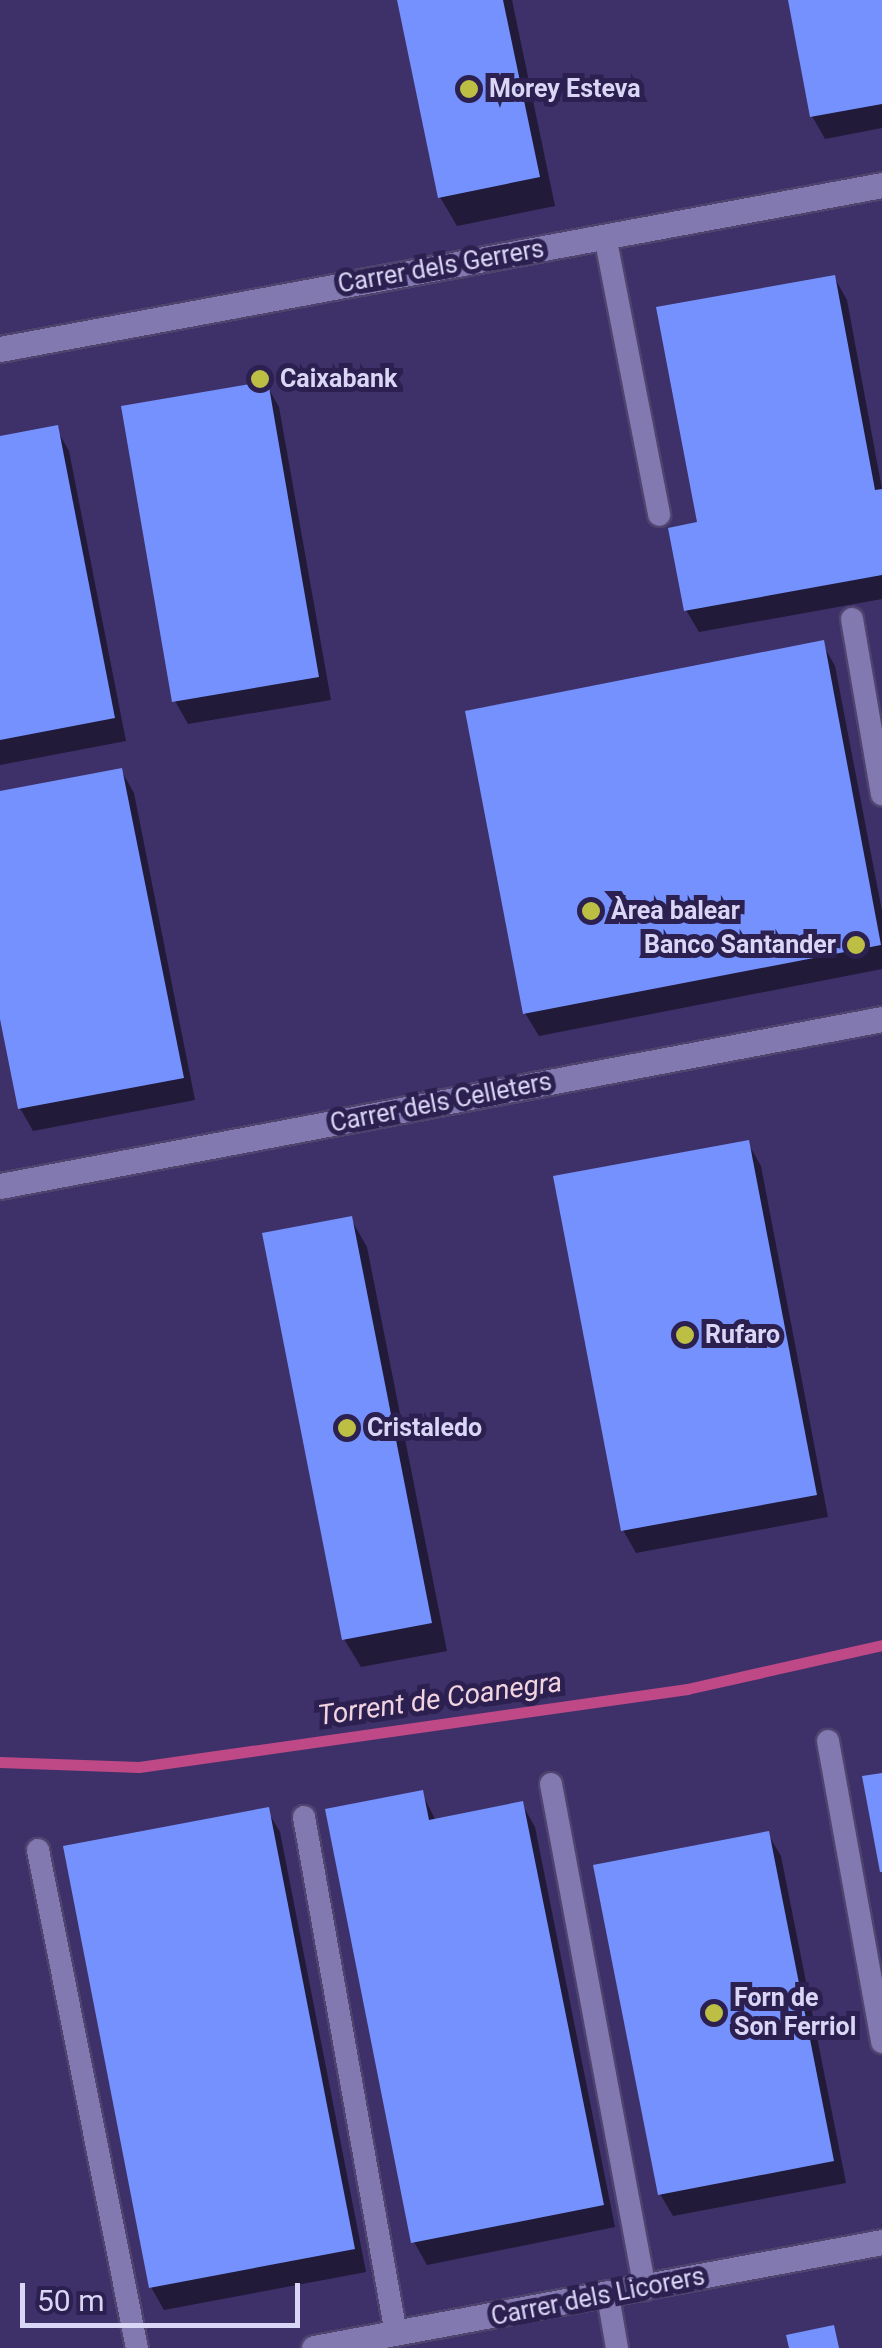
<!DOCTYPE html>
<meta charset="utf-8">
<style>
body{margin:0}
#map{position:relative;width:882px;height:2348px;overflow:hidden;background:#352b5c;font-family:Roboto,sans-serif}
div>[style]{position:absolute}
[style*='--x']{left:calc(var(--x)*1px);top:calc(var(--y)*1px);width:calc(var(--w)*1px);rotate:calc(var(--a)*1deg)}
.built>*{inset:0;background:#3e3169}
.shadow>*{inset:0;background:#0007}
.stream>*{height:11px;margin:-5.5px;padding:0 5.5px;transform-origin:5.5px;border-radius:5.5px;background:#be4986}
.building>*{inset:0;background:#7591fd}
.roads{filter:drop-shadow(2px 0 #4f446e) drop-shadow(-2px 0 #4f446e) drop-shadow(0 2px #4f446e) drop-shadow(0 -2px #4f446e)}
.service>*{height:22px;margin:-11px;padding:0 11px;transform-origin:11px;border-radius:11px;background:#8179b0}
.minor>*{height:25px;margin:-12.5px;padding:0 12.5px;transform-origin:12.5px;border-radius:12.5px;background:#8179b0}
.dots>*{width:28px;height:28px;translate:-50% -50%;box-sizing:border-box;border:5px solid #2c2050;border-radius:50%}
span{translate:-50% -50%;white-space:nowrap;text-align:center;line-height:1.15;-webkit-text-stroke:10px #2c2050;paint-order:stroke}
.poi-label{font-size:25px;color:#dad6f5;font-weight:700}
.left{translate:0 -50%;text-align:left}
.right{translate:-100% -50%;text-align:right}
.street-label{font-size:25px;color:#dad6f5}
.water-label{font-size:28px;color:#f2d3e0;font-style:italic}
.scale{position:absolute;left:20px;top:2283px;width:280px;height:45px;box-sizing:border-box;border:5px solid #dad6f5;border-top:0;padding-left:12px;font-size:30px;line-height:35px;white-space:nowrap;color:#dad6f5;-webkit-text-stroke:8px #2c2050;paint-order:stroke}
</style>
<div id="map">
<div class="built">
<i style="clip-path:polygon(0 0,882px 0,882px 2348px,0 2348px)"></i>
</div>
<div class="shadow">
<i style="clip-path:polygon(399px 0,512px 0,555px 206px,457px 226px,440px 197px)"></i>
<i style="clip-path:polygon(790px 0,882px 0,882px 128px,825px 139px,812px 116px)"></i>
<i style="clip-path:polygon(834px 277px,847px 300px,882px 489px,882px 599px,699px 632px,686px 610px)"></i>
<i style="clip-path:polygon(266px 384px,279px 407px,331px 700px,188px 724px,175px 701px)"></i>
<i style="clip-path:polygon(56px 428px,69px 451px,126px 741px,0 765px,0 439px)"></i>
<i style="clip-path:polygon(822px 643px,835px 666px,882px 911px,882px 969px,539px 1036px,525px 1013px)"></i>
<i style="clip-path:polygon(121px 770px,134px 793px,195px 1100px,33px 1131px,20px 1108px,0 1006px,0 794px)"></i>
<i style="clip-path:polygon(748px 1143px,761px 1166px,828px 1517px,636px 1553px,623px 1530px)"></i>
<i style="clip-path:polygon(351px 1219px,367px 1247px,447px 1651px,361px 1667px,344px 1639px)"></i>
<i style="clip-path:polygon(422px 1793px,436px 1821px,522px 1804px,535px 1827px,615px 2227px,427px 2265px,414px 2242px)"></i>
<i style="clip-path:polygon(267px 1810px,280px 1832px,366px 2272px,164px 2310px,151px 2287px)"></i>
<i style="clip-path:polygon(768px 1834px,781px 1856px,846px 2183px,673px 2216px,660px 2194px)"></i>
</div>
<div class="stream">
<i style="--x:0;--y:1762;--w:139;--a:2.1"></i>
<i style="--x:139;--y:1767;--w:554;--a:-8.1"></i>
<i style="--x:687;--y:1689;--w:200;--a:-12.7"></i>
</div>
<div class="building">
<i style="clip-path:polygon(397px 0,503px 0,540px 177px,438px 198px)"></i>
<i style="clip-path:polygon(788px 0,882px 0,882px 104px,810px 117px)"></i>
<i style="clip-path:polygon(835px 275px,875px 490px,882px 489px,882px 575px,684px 611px,668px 528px,697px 522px,656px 307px)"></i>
<i style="clip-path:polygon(268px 381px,319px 677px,172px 702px,121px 406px)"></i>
<i style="clip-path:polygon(58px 425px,115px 718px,0 740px,0 436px)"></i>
<i style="clip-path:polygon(824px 640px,881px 945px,523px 1014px,465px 711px)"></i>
<i style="clip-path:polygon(122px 768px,184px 1078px,18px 1109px,0 1019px,0 791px)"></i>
<i style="clip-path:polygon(749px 1140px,817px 1495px,621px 1531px,553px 1176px)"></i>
<i style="clip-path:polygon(352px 1216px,432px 1623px,342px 1640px,262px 1233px)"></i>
<i style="clip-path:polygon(882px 1773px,882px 1872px,880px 1872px,862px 1776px)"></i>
<i style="clip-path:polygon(423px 1790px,429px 1820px,523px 1801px,604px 2205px,411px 2243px,325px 1809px)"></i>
<i style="clip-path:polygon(269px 1807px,355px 2249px,149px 2288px,63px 1846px)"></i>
<i style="clip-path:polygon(769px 1831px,834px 2161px,658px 2195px,593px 1865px)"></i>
<i style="clip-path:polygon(834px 2325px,839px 2348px,789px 2348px,786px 2335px)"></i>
</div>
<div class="roads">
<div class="service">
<i style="--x:605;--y:236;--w:284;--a:79"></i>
<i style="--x:852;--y:619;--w:178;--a:80.3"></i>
<i style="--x:828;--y:1741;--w:306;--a:79.8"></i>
<i style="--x:551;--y:1784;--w:514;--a:79.46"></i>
<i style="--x:304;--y:1817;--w:525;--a:79.91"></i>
<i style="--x:38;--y:1850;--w:508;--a:78.76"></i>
<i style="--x:608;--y:2296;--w:53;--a:80.2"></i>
</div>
<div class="minor">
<i style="--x:0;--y:349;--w:897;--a:-10.53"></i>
<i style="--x:0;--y:1186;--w:898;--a:-10.72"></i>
<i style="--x:314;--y:2348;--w:578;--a:-10.57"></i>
</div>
</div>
<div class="dots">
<i style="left:469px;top:89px;background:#bcbf44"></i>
<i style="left:260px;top:379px;background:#bcbf44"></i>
<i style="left:591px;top:911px;background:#bcbf44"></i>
<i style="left:856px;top:945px;background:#bcbf44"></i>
<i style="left:685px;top:1335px;background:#bcbf44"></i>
<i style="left:347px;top:1428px;background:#bcbf44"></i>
<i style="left:714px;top:2013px;background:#bcbf44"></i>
</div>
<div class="poi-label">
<span class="left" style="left:489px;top:89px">Morey Esteva</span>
<span class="left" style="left:280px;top:379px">Caixabank</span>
<span class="left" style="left:611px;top:911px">Àrea balear</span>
<span class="right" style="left:836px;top:945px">Banco Santander</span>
<span class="left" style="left:705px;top:1335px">Rufaro</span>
<span class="left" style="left:367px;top:1428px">Cristaledo</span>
<span class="left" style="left:734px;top:2013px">Forn de<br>Son Ferriol</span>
</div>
<div class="street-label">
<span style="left:441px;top:267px;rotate:-10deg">Carrer dels Gerrers</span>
<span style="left:441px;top:1103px;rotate:-11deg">Carrer dels Celleters</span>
<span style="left:598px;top:2297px;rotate:-11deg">Carrer dels Licorers</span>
</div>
<div class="water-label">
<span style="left:440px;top:1699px;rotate:-8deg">Torrent de Coanegra</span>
</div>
<div class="scale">50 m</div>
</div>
